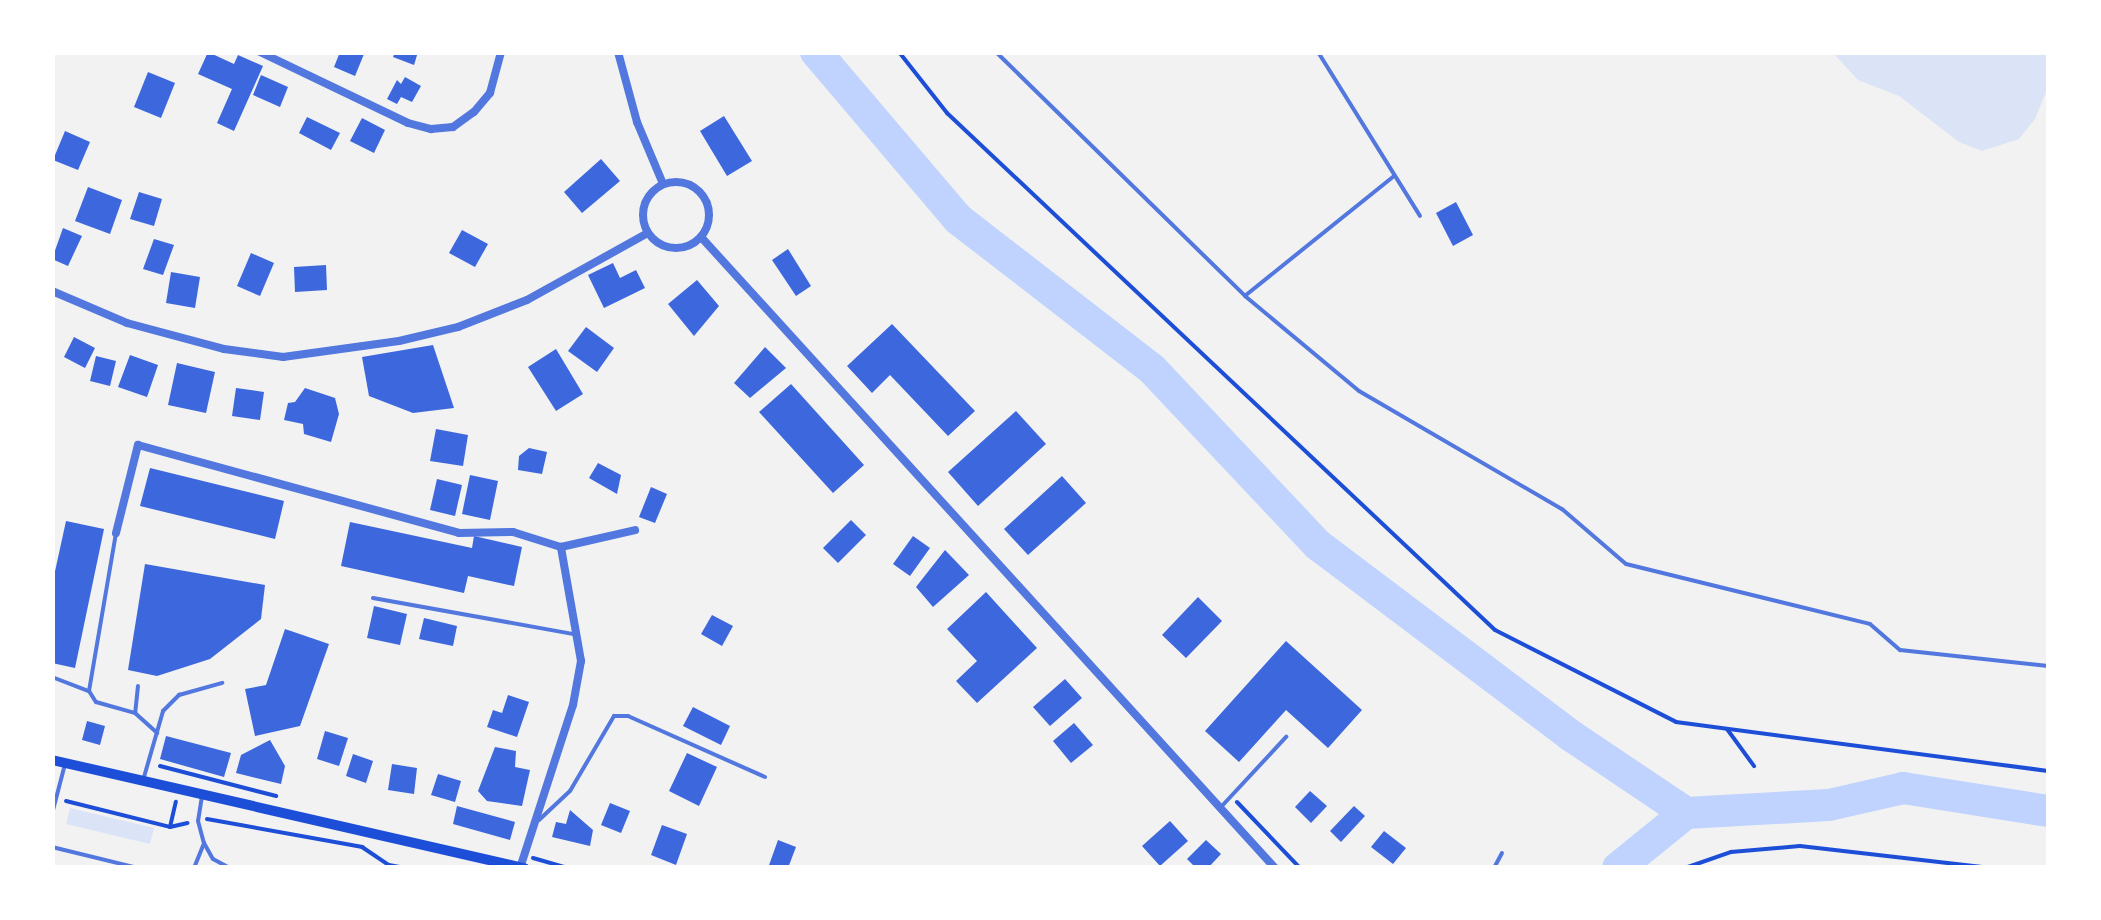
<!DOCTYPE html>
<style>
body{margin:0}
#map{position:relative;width:2101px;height:920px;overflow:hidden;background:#f2f2f2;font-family:Inter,sans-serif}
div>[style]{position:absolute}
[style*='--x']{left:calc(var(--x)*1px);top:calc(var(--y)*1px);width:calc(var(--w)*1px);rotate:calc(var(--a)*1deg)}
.green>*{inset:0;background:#dbe4f7}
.river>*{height:32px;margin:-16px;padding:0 16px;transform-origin:16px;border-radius:16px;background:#bfd3fe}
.building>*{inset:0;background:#3d67dc}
.path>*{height:4px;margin:-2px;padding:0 2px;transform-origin:2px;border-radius:2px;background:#1d4ed8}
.service>*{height:4px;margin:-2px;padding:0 2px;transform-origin:2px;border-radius:2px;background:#5277de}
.minor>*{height:8px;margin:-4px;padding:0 4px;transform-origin:4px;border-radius:4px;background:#5277de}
.minor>.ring{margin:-4px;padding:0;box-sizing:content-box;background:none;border:8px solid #5277de;border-radius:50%}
.secondary>*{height:10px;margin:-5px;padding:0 5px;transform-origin:5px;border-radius:5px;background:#1d4ed8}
span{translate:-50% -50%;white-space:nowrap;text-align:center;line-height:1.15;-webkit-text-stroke:9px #fff;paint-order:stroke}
.frame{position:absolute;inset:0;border:55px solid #fff;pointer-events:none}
</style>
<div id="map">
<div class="green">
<i style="clip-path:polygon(1833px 53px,2048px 53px,2048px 87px,2035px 119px,2019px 139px,1982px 151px,1959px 142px,1899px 96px,1858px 80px)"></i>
<i style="clip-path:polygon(70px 808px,154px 828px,150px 844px,66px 824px)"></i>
</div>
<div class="river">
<i style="--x:816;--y:52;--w:219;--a:49.6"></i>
<i style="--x:958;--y:219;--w:245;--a:37.7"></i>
<i style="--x:1152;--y:369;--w:242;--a:46.7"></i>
<i style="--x:1318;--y:545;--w:319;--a:37"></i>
<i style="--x:1573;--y:737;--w:136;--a:33.9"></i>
<i style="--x:1686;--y:813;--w:143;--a:-3.2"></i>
<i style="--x:1829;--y:805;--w:76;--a:-12.9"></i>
<i style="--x:1903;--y:788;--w:147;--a:9"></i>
<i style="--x:1618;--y:868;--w:87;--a:-39"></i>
</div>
<div class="building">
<i style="clip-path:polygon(208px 52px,234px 64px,238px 55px,263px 66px,234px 131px,217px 123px,232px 89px,198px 74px)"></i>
<i style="clip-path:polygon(340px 52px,364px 54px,355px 76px,334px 67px)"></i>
<i style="clip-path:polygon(395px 52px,418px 52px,414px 65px,393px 57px)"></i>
<i style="clip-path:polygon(148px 72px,175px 83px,161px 118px,134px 107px)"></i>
<i style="clip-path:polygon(261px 75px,288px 87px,280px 107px,253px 95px)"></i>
<i style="clip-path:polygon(405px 77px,421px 86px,412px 102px,401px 97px,397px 104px,387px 99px,397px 80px,401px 84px)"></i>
<i style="clip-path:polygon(724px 116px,752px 161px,727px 176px,700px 131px)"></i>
<i style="clip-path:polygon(307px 117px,340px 133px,331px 150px,299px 133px)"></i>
<i style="clip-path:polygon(362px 118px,385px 130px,374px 153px,350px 141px)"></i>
<i style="clip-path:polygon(65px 131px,90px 142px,78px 170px,53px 160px)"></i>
<i style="clip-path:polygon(601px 159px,620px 181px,582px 213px,564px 192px)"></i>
<i style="clip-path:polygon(88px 187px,122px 200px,110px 234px,75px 221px)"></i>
<i style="clip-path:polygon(139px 192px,162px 199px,154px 226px,130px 219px)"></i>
<i style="clip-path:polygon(1456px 202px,1473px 235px,1453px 246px,1436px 213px)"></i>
<i style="clip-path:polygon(63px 228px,82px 236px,68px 266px,52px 259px)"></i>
<i style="clip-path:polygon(462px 230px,488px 244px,475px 267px,449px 253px)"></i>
<i style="clip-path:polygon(154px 239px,174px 245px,163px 275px,143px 269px)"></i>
<i style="clip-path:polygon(788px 249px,811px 286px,796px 296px,772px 260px)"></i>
<i style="clip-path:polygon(251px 253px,274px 263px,260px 296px,237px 286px)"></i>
<i style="clip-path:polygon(613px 263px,620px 278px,636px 270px,645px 288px,604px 308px,588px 275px)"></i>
<i style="clip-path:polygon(326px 265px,327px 290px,295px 292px,294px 267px)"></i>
<i style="clip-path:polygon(171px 272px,200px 277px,195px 308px,166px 303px)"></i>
<i style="clip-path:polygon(697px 280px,719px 306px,694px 336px,668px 304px)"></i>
<i style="clip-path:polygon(892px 324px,975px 411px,948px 436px,890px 375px,872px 393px,847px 366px)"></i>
<i style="clip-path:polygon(586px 327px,614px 348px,597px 372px,568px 351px)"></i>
<i style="clip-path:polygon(74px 337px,95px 348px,85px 368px,64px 357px)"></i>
<i style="clip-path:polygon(433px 345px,454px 408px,413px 413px,369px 396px,362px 357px)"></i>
<i style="clip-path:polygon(765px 347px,786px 368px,750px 398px,734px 383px)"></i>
<i style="clip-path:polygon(556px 349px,583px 394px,556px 411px,528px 367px)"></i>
<i style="clip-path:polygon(130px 355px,158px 365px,147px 397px,118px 387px)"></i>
<i style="clip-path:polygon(96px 356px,116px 361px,110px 386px,90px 381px)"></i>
<i style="clip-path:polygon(177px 363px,215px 372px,206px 413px,168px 405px)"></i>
<i style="clip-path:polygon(791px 384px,864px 465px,833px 493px,759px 412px)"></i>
<i style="clip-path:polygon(236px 388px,264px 392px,260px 420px,232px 416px)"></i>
<i style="clip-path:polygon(305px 388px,335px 398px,339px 414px,331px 442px,304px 434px,303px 424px,284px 420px,288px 403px,295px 402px)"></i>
<i style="clip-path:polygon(1016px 411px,1046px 444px,978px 506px,948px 472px)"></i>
<i style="clip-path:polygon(436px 429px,468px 435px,463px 466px,430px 461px)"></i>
<i style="clip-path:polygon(529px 448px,547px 452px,542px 474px,518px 470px,519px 456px)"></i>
<i style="clip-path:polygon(598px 463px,621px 475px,617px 494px,589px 478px)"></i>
<i style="clip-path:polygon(150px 468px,284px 501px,275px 539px,140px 506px)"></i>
<i style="clip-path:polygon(470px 475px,498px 481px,490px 520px,462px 514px)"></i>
<i style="clip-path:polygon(1062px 476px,1086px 503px,1028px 555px,1004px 529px)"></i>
<i style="clip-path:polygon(437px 479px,462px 485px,455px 516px,430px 510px)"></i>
<i style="clip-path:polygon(651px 487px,667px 494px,655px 523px,639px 517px)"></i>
<i style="clip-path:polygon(851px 520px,866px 535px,838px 563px,823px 548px)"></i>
<i style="clip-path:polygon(66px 521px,104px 529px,75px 668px,52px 663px,52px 585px)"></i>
<i style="clip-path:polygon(350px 522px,472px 548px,474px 536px,522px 547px,514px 586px,468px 576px,464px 593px,341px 566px)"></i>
<i style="clip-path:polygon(913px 536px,930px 548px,910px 576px,893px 564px)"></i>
<i style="clip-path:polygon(945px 550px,969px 575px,933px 607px,916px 587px)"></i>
<i style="clip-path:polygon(145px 564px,265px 585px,261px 619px,210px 659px,157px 676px,128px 670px)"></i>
<i style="clip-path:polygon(986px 592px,1037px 648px,977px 703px,956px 681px,977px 661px,947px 629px)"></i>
<i style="clip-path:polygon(1198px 597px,1222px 621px,1186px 658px,1162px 635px)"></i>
<i style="clip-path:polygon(374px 606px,407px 614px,400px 645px,367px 638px)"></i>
<i style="clip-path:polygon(712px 615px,733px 626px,722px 646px,701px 634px)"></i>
<i style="clip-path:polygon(424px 618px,457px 626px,453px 646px,419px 639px)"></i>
<i style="clip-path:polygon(285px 629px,329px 644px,300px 726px,255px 736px,245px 689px,266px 685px)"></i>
<i style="clip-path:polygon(1286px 641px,1362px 710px,1328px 748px,1286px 710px,1239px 762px,1205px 731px)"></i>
<i style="clip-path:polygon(1065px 679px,1082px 698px,1050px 726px,1033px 707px)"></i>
<i style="clip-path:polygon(508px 695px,529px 702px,517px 737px,487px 727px,493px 710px,502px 713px)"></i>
<i style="clip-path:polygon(693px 707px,730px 726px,721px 745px,683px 726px)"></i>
<i style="clip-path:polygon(87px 721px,105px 726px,100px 745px,82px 740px)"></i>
<i style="clip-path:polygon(1074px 723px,1093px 745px,1071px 763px,1053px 741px)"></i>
<i style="clip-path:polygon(325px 731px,348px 738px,339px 766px,317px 759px)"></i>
<i style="clip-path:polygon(166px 736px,231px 753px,224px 777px,160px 759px)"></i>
<i style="clip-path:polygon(270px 740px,285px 766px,281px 784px,236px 773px,241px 755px)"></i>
<i style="clip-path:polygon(495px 747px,516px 751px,515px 767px,530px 770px,522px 806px,487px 801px,478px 791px)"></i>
<i style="clip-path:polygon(687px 753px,717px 767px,699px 806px,669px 791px)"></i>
<i style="clip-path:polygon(353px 754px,373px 761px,366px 783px,346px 776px)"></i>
<i style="clip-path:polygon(392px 764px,417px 768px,414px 794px,388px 790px)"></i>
<i style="clip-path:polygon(438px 774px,461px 781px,455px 802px,431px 795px)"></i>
<i style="clip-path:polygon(1310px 791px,1327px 806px,1311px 823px,1295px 807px)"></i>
<i style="clip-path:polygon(610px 803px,630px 811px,621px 833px,601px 825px)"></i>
<i style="clip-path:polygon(457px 806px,515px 822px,510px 840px,453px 824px)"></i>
<i style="clip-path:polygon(1354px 806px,1365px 816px,1341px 842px,1330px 831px)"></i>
<i style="clip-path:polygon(570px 810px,593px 830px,590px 846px,552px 837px,556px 822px,566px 824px)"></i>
<i style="clip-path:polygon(1170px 821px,1188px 841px,1160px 866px,1142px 846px)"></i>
<i style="clip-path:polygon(662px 825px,687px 834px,676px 865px,651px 855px)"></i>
<i style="clip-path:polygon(1384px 831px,1406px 848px,1393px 864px,1371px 847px)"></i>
<i style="clip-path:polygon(778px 840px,796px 847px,788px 868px,768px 868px)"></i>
<i style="clip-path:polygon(1206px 840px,1221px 854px,1208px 868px,1196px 868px,1187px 859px)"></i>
</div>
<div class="path">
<i style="--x:899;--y:52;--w:78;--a:51.8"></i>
<i style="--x:947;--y:113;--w:753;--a:43.33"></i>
<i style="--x:1495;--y:630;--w:203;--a:26.9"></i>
<i style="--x:1676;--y:722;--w:375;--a:7.5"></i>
<i style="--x:1727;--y:729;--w:46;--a:53.9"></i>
<i style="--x:160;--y:766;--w:120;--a:14.5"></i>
<i style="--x:66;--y:801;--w:107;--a:14"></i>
<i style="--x:170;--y:827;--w:18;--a:-13"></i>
<i style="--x:1237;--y:802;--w:91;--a:46.3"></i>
<i style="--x:207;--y:819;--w:158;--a:10.2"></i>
<i style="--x:362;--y:847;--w:32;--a:34"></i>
<i style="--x:389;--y:865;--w:16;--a:11"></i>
<i style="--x:170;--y:827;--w:26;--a:-77"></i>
<i style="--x:533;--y:858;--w:35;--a:16"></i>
<i style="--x:1531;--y:868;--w:2;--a:0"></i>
<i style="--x:1685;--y:868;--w:49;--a:-19.2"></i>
<i style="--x:1731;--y:852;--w:69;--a:-5"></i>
<i style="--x:1800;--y:846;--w:190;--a:6.6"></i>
</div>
<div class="service">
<i style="--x:996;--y:52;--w:349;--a:44.4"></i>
<i style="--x:1245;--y:296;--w:148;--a:39.8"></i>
<i style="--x:1359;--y:391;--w:235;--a:30.2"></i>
<i style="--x:1562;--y:509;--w:84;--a:40.7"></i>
<i style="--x:1626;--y:564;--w:251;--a:13.8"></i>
<i style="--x:1870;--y:624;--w:40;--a:41"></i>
<i style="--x:1900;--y:650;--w:149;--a:6.2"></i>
<i style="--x:1318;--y:52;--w:193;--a:58.1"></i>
<i style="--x:1246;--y:295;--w:190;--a:-38.8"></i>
<i style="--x:116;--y:533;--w:160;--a:99.7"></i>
<i style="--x:89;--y:691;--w:13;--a:58"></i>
<i style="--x:96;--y:702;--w:41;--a:15.8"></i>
<i style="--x:373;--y:598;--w:204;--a:10.2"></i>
<i style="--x:52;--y:677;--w:40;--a:21"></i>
<i style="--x:138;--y:686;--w:27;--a:96"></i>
<i style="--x:135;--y:713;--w:30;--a:42"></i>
<i style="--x:144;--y:777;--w:69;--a:-73.9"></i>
<i style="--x:163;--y:711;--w:23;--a:-45"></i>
<i style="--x:179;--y:695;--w:45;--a:-15.6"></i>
<i style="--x:202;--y:796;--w:25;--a:99"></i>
<i style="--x:198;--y:821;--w:23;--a:75"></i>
<i style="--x:204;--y:843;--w:18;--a:61"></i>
<i style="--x:213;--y:859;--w:19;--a:28"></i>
<i style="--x:1221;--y:807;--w:96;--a:-47.1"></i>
<i style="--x:52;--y:814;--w:48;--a:-75.4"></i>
<i style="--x:539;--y:820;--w:42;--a:-43.1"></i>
<i style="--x:570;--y:791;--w:87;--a:-59.6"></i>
<i style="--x:614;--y:716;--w:14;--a:0"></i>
<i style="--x:628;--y:716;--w:150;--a:24"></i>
<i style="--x:52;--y:847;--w:89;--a:13.7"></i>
<i style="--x:194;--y:868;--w:27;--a:-68"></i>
<i style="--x:1494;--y:868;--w:17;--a:-62"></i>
</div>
<div class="minor">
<i style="--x:260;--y:52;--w:164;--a:25.6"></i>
<i style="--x:408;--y:123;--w:24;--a:15"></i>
<i style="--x:431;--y:129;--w:22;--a:-5"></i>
<i style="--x:453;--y:127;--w:26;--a:-36"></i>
<i style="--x:474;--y:112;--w:25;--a:-50"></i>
<i style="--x:490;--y:93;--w:42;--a:-75"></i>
<i style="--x:618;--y:52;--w:73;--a:74.8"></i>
<i style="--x:637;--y:122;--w:67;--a:67.2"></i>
<i class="ring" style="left:643px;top:182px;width:58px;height:58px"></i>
<i style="--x:701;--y:237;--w:853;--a:47.71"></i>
<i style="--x:52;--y:291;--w:82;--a:23.1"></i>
<i style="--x:127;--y:323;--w:100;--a:15"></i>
<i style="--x:224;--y:349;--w:60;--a:7.7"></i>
<i style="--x:283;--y:357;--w:117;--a:-7.9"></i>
<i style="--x:399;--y:341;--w:61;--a:-13.3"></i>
<i style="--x:458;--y:327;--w:74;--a:-21.4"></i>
<i style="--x:527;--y:300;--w:138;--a:-29"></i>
<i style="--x:116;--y:533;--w:91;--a:-76"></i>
<i style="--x:138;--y:445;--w:333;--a:15.3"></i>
<i style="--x:459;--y:533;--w:54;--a:-1.1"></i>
<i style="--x:513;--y:532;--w:50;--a:17.4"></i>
<i style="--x:561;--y:547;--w:76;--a:-12.9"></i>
<i style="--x:520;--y:868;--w:171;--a:-72"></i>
<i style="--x:573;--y:705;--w:45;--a:-79.7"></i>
<i style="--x:581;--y:661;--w:116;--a:-100"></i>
</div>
<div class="secondary">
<i style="--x:52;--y:760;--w:485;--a:12.9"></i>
</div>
<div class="frame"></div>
</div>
